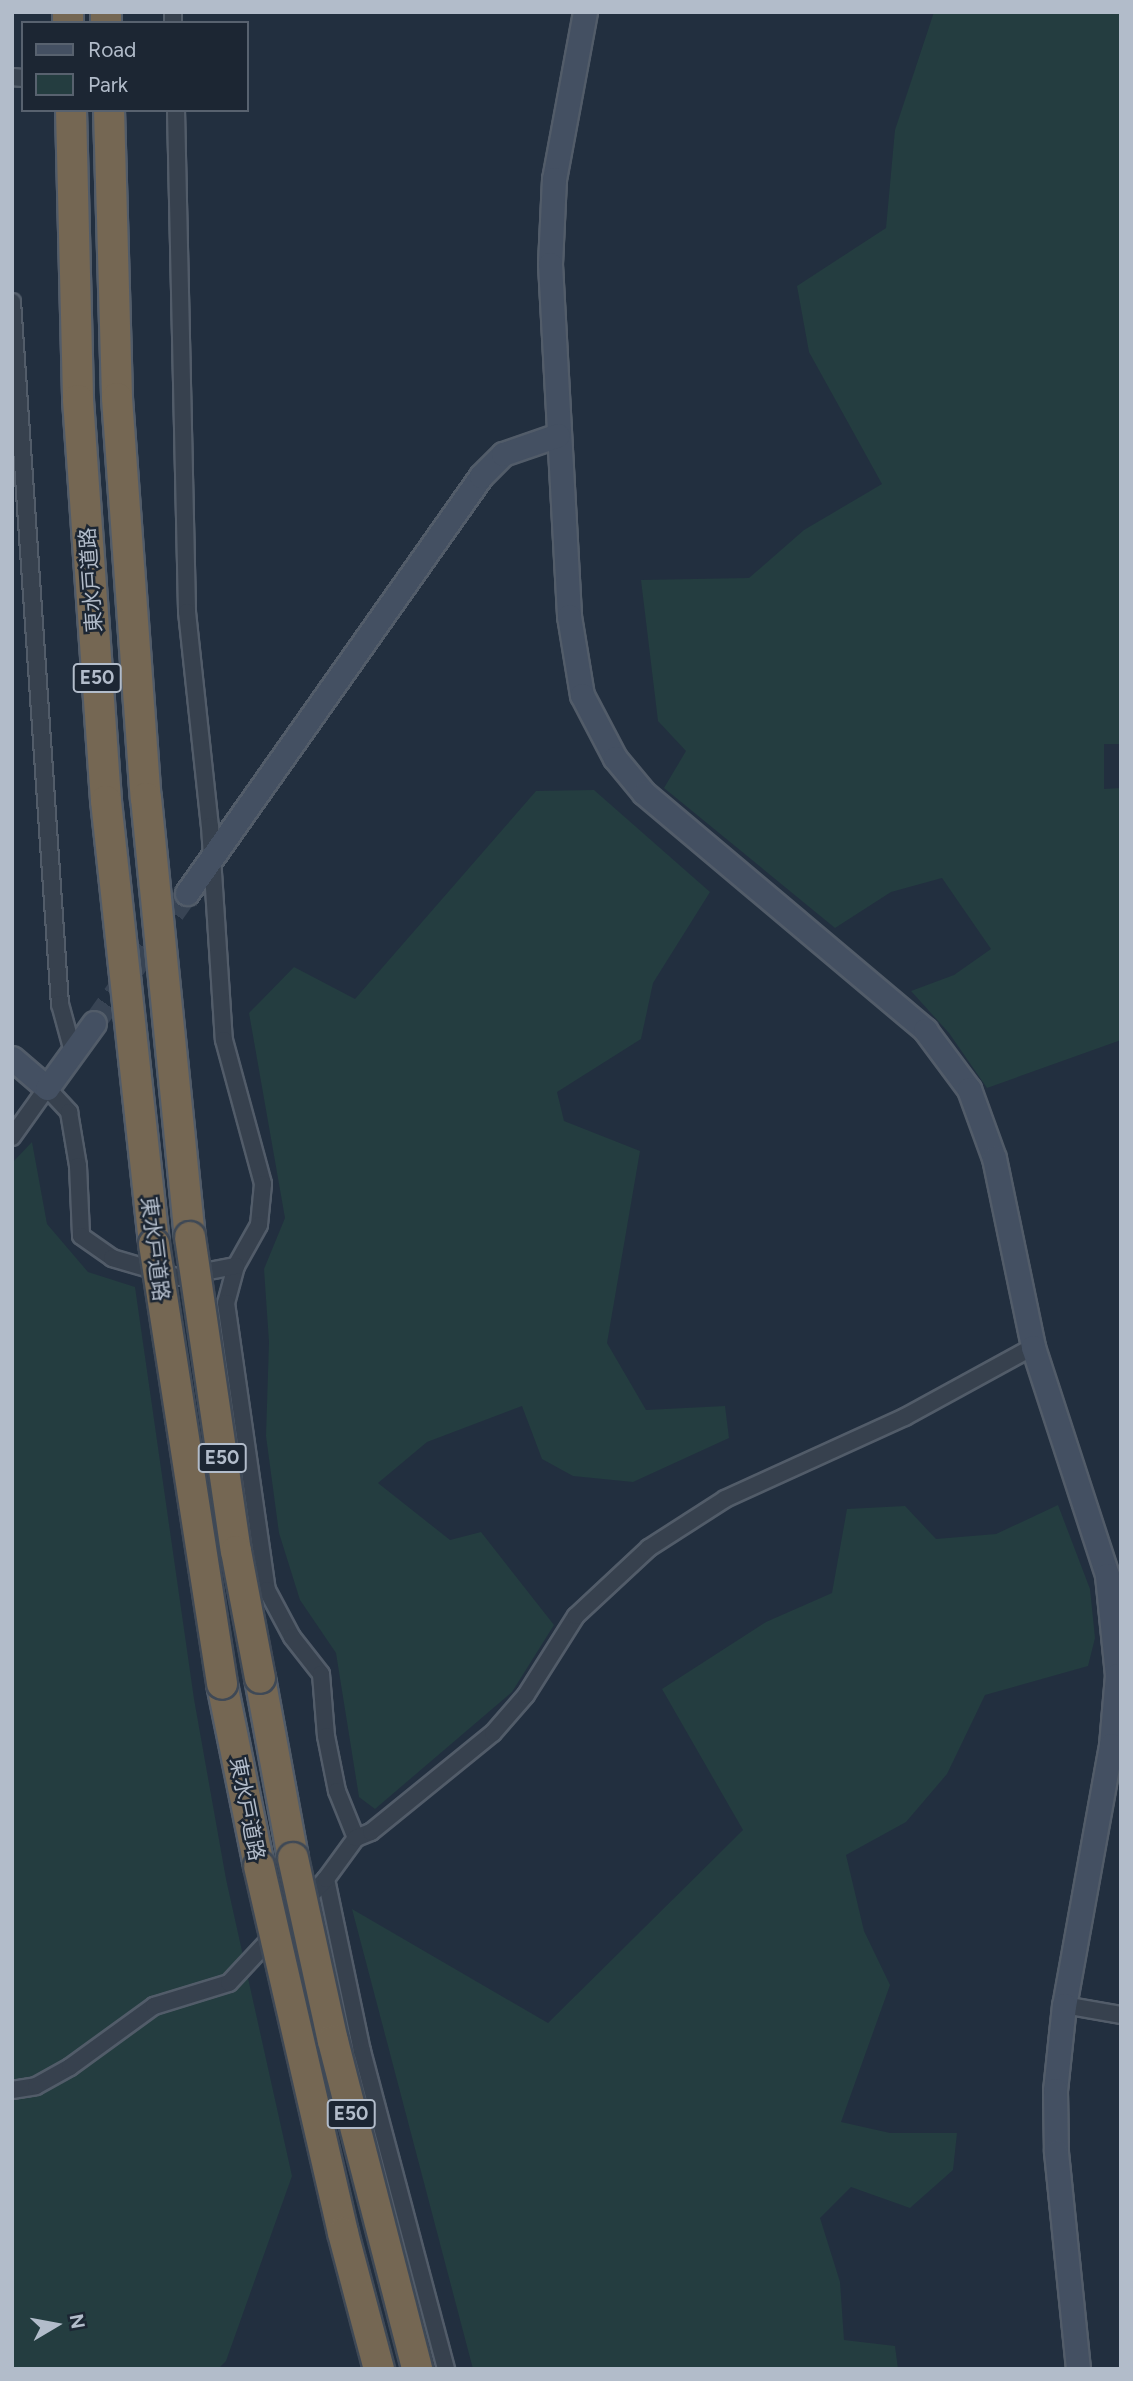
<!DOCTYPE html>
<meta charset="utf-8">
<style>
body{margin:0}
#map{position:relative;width:1133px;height:2381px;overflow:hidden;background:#222f3f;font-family:Figtree,"Noto Sans JP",sans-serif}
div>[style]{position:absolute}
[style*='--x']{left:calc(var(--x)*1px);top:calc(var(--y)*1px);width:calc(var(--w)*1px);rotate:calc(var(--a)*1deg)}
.green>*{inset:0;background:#243d40}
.secondary-tunnel>*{height:23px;margin-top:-11.5px;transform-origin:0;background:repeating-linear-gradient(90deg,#384454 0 23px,transparent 0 34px)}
.roads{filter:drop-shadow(2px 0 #525c69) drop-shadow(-2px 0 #525c69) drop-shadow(0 2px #525c69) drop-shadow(0 -2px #525c69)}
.street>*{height:16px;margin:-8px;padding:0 8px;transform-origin:8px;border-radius:8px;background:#37414e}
.secondary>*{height:23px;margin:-11.5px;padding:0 11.5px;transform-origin:11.5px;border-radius:11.5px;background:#445062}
.highway>*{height:30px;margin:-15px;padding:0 15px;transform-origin:15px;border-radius:15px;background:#756753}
.bridges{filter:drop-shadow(2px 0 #3f4956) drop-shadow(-2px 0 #3f4956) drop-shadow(0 2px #3f4956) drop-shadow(0 -2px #3f4956)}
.highway-bridge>*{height:30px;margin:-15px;padding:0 15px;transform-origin:15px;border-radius:15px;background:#756753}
span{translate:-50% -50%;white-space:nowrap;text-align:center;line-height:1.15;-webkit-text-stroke:5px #1c2633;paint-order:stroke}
.shield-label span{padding:2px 5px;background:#1c2633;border:2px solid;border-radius:5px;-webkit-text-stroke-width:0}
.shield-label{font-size:19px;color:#b2bcca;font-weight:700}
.street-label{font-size:21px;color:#b2bcca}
.frame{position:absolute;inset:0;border:14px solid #b2bcca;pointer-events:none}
.legend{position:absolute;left:21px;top:21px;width:228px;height:91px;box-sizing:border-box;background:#1c2633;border:2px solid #58626f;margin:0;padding:9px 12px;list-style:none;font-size:21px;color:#b2bcca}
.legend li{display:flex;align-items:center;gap:14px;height:35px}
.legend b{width:35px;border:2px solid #58626f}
.north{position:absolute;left:21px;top:2290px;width:70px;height:70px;-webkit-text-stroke:5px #1c2633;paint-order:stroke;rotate:80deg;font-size:19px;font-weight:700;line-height:28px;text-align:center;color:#b2bcca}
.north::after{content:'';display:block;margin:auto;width:24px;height:32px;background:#b2bcca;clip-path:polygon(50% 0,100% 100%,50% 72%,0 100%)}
</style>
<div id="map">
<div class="green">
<i style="clip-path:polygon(934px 12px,1121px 12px,1121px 744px,1104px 744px,1104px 789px,1121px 788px,1121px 1040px,987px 1088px,949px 1033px,911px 991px,954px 975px,991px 949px,942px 878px,891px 892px,835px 928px,664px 788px,686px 751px,658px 721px,641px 580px,749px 578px,804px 530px,882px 484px,809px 352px,797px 286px,886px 228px,895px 130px)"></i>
<i style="clip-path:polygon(594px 790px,710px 892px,653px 983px,641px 1039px,557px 1092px,564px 1121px,640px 1151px,607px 1343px,646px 1410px,725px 1406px,729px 1438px,633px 1482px,573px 1476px,542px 1459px,522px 1406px,427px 1442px,378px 1483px,450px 1540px,481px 1532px,554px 1625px,512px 1692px,375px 1809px,359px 1797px,336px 1653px,300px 1600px,279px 1533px,266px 1436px,269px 1342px,264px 1269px,285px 1218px,249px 1013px,294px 967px,355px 999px,536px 791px)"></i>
<i style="clip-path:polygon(32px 1142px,47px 1224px,88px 1272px,135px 1287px,194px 1699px,226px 1879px,292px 2176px,226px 2361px,218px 2369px,12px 2369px,12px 1163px)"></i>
<i style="clip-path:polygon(1058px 1505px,1090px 1589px,1095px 1638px,1088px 1666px,985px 1695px,947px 1774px,906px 1822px,846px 1855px,864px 1931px,890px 1985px,841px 2122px,890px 2133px,957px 2133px,953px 2170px,910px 2208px,851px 2187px,820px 2218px,840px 2282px,844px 2340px,895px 2346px,898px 2369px,473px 2369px,352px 1909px,548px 2023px,743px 1830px,662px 1689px,766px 1622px,832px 1593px,847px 1509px,905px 1506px,936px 1539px,996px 1534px)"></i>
</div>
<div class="secondary-tunnel">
<i style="--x:94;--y:1023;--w:160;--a:-54.4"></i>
</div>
<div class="roads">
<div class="street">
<i style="--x:173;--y:12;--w:11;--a:90"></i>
<i style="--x:12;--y:77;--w:11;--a:5"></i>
<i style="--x:176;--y:110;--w:502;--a:88.74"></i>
<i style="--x:187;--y:612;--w:215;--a:83.9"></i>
<i style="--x:210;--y:826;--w:214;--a:86.3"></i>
<i style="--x:224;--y:1040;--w:149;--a:74.8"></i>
<i style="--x:263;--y:1184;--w:41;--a:95.6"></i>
<i style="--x:259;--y:1225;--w:47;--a:119.3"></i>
<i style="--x:236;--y:1266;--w:38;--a:105"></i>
<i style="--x:226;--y:1303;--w:290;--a:81.9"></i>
<i style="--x:267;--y:1590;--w:53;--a:62"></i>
<i style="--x:292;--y:1637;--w:47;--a:51.9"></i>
<i style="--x:321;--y:1674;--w:62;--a:85.4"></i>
<i style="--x:326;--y:1736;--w:56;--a:78.7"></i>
<i style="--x:337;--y:1791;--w:51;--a:68"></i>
<i style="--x:12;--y:302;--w:704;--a:86.09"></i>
<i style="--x:60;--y:1004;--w:50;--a:74.8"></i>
<i style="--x:12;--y:1137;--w:60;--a:-54.5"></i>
<i style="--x:47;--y:1088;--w:33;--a:47"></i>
<i style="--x:69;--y:1112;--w:55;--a:80.5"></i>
<i style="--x:78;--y:1166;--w:70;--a:87.5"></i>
<i style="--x:81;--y:1236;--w:38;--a:35"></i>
<i style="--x:112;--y:1258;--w:68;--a:16.3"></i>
<i style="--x:177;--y:1277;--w:60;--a:-10.6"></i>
<i style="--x:326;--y:1879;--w:176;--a:78.2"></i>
<i style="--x:362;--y:2051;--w:329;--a:75.2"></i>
<i style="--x:1064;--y:2005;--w:58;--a:10"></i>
<i style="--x:12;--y:2090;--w:24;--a:-9"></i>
<i style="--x:36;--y:2086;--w:39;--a:-29"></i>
<i style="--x:70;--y:2067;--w:104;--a:-36"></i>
<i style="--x:154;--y:2006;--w:78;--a:-17"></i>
<i style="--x:229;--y:1983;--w:142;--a:-47"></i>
<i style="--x:326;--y:1879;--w:51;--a:-53.8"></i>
<i style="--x:356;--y:1838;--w:16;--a:-22"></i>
<i style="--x:371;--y:1832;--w:157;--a:-39.1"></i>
<i style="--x:493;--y:1733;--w:50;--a:-49"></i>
<i style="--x:526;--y:1695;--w:93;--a:-57.7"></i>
<i style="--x:576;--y:1616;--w:100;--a:-43"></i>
<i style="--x:649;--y:1548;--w:90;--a:-32.8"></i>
<i style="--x:725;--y:1499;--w:198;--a:-24.5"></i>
<i style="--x:905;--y:1417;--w:146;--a:-28.7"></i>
</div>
<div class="secondary">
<i style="--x:585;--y:12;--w:170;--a:100.5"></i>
<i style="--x:554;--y:179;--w:85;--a:92.7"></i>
<i style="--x:550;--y:264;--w:353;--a:86.9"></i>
<i style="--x:569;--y:616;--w:80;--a:80.7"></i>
<i style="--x:582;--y:695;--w:71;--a:62.4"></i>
<i style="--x:615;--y:758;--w:45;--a:50.4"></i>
<i style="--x:644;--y:793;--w:368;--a:40.1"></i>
<i style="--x:925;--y:1030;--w:74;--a:53.3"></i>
<i style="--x:969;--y:1089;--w:73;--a:70.1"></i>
<i style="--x:994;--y:1158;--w:193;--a:78.3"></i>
<i style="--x:1033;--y:1347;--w:240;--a:72"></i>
<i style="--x:1107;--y:1575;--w:100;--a:84.3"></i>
<i style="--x:1117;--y:1675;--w:70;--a:94.9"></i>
<i style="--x:1111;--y:1745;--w:264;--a:100.2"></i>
<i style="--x:1064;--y:2005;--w:85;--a:96"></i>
<i style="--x:1055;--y:2090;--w:62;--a:89.1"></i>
<i style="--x:1056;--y:2152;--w:218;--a:84.2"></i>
<i style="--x:187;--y:893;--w:510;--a:-54.81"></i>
<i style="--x:481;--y:476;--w:31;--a:-45"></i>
<i style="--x:503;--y:454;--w:58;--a:-19.1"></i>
<i style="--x:12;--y:1058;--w:46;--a:40.6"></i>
<i style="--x:47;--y:1088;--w:80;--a:-54.1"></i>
</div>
<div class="highway">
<i style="--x:68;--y:12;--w:11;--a:90"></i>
<i style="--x:106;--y:12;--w:11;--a:90"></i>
<i style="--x:71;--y:110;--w:290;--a:88.6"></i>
<i style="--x:78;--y:400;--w:402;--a:86"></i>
<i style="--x:106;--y:801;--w:446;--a:83.8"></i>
<i style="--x:109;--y:110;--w:288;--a:88.4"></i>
<i style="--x:117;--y:398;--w:401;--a:85.9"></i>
<i style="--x:146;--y:798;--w:441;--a:84.3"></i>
<i style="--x:260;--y:1678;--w:183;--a:79.6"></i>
<i style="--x:222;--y:1684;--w:186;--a:78.5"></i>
</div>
</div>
<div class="bridges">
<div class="highway-bridge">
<i style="--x:190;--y:1237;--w:317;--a:81.7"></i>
<i style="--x:236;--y:1551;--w:129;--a:79.3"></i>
<i style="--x:154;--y:1244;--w:445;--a:81.2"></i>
<i style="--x:293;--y:1858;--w:187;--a:77.7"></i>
<i style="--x:333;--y:2041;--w:339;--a:75.6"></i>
<i style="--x:259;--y:1866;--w:376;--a:77.1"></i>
<i style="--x:343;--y:2233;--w:141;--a:75.2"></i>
</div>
</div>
<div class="shield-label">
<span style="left:97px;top:678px">E50</span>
<span style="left:222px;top:1458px">E50</span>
<span style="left:351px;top:2114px">E50</span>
</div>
<div class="street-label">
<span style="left:91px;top:580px;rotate:-94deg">東水戸道路</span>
<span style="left:155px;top:1249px;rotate:83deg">東水戸道路</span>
<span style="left:247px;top:1809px;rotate:79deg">東水戸道路</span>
</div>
<div class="frame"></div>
<ul class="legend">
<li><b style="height:9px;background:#445062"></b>Road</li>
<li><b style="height:19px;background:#243d40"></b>Park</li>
</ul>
<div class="north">N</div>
</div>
